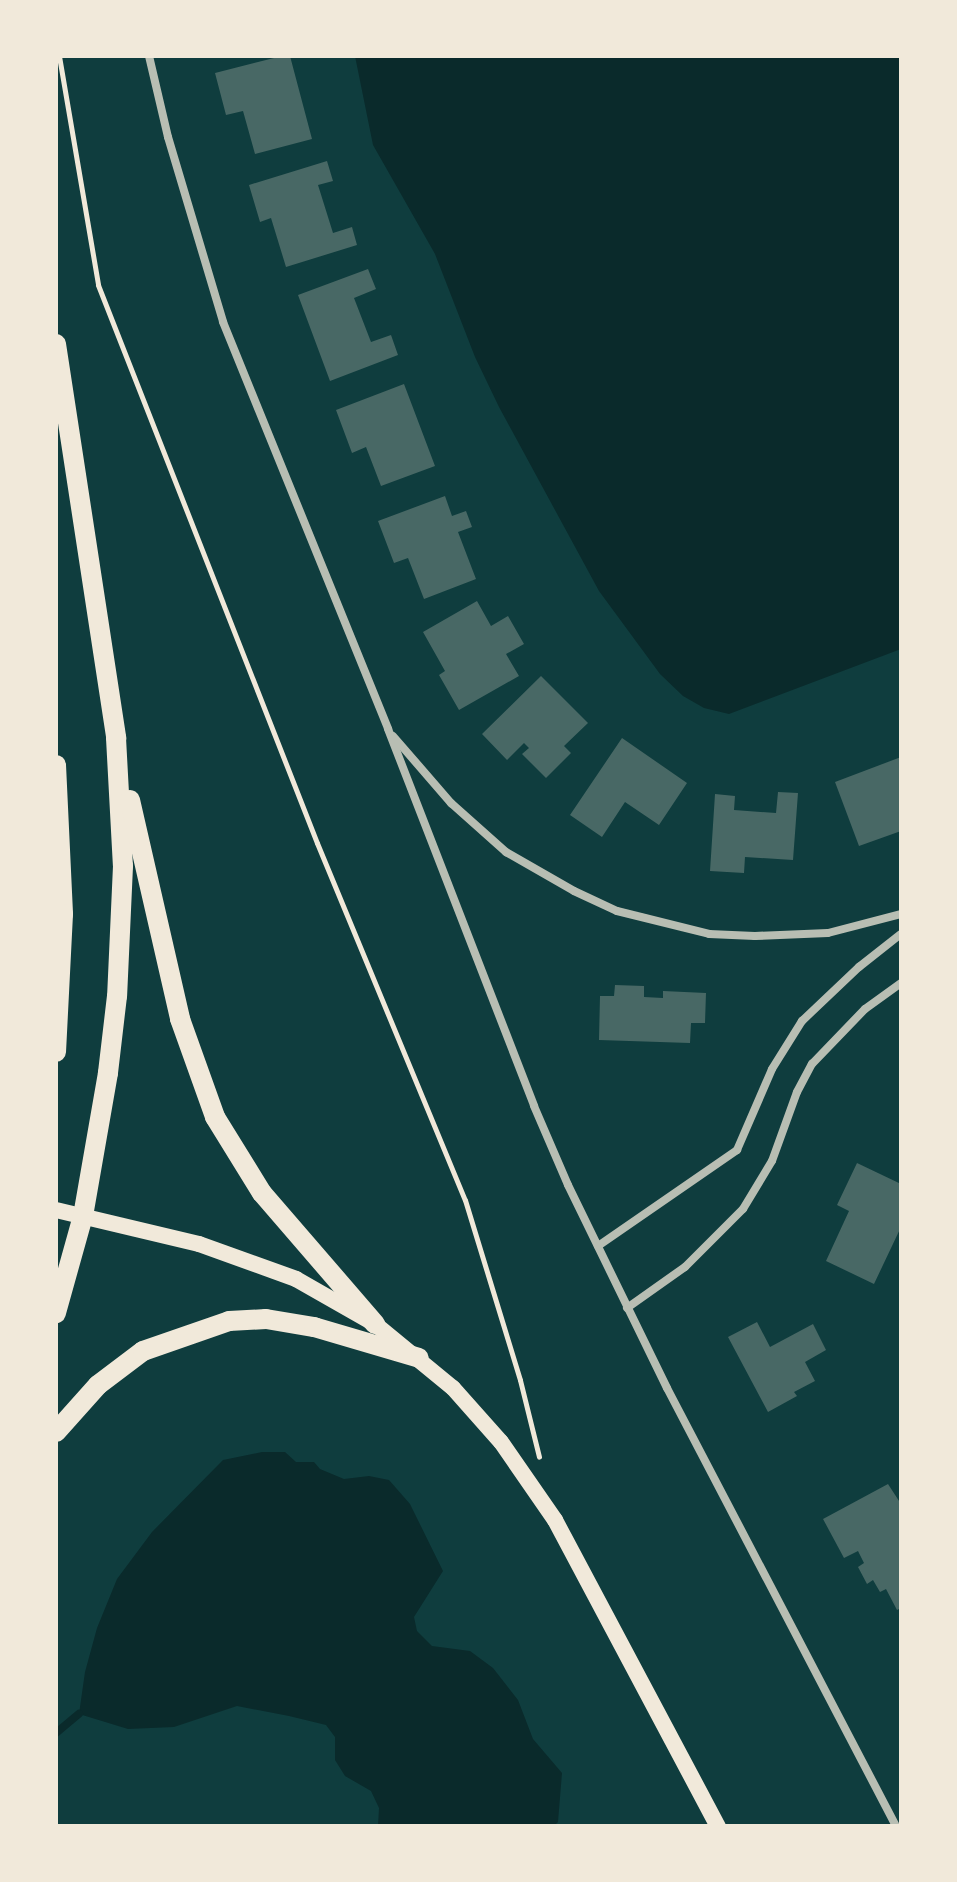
<!DOCTYPE html>
<style>
body{margin:0}
#map{position:relative;width:957px;height:1882px;overflow:hidden;background:#0f3d3e;font-family:"PT Sans",sans-serif}
div>[style]{position:absolute}
[style*='--x']{left:calc(var(--x)*1px);top:calc(var(--y)*1px);width:calc(var(--w)*1px);rotate:calc(var(--a)*1deg)}
.water>*{inset:0;background:#0a2a2b}
.stream>*{height:8px;margin:-4px;padding:0 4px;transform-origin:4px;border-radius:4px;background:#0a2a2b}
.building>*{inset:0;background:#486865}
.path>*{height:5px;margin:-2.5px;padding:0 2.5px;transform-origin:2.5px;border-radius:2.5px;background:#f1e9da}
.minor>*{height:8px;margin:-4px;padding:0 4px;transform-origin:4px;border-radius:4px;background:#b8beb3}
.secondary>*{height:16px;margin:-8px;padding:0 8px;transform-origin:8px;border-radius:8px;background:#f1e9da}
.primary>*{height:20px;margin:-10px;padding:0 10px;transform-origin:10px;border-radius:10px;background:#f1e9da}
span{translate:-50% -50%;white-space:nowrap;text-align:center;line-height:1.15;-webkit-text-stroke:6px #f1e9da;paint-order:stroke}
.frame{position:absolute;inset:0;border:58px solid #f1e9da;pointer-events:none}
</style>
<div id="map">
<div class="water">
<i style="clip-path:polygon(355px 56px,901px 56px,901px 649px,729px 714px,704px 708px,683px 696px,660px 674px,599px 591px,499px 407px,475px 357px,435px 254px,373px 145px)"></i>
<i style="clip-path:polygon(262px 1452px,285px 1452px,296px 1462px,314px 1462px,320px 1469px,344px 1479px,369px 1476px,389px 1480px,410px 1504px,443px 1571px,414px 1617px,417px 1631px,432px 1646px,470px 1651px,493px 1668px,518px 1700px,533px 1739px,562px 1773px,558px 1822px,554px 1826px,378px 1826px,379px 1808px,371px 1791px,345px 1776px,335px 1760px,335px 1737px,326px 1725px,289px 1716px,237px 1706px,174px 1727px,128px 1729px,79px 1714px,85px 1672px,97px 1628px,117px 1579px,152px 1532px,223px 1460px)"></i>
</div>
<div class="stream">
<i style="--x:56;--y:1733;--w:30;--a:-40"></i>
</div>
<div class="building">
<i style="clip-path:polygon(282px 56px,290px 56px,312px 139px,255px 154px,243px 111px,226px 115px,215px 73px)"></i>
<i style="clip-path:polygon(327px 161px,333px 181px,318px 185px,333px 233px,352px 227px,357px 245px,286px 267px,271px 218px,260px 222px,249px 185px)"></i>
<i style="clip-path:polygon(368px 269px,376px 289px,354px 298px,371px 342px,391px 335px,398px 355px,330px 381px,298px 295px)"></i>
<i style="clip-path:polygon(404px 384px,435px 466px,381px 486px,366px 447px,352px 453px,336px 410px)"></i>
<i style="clip-path:polygon(445px 496px,452px 516px,466px 511px,472px 527px,458px 532px,476px 579px,424px 599px,408px 558px,394px 563px,378px 521px)"></i>
<i style="clip-path:polygon(477px 601px,491px 626px,508px 616px,524px 644px,506px 654px,519px 676px,459px 710px,439px 675px,445px 671px,423px 632px)"></i>
<i style="clip-path:polygon(541px 676px,588px 723px,564px 746px,571px 753px,546px 778px,522px 754px,529px 748px,524px 743px,507px 760px,482px 734px)"></i>
<i style="clip-path:polygon(622px 738px,687px 783px,659px 825px,625px 802px,602px 837px,570px 815px)"></i>
<i style="clip-path:polygon(901px 757px,901px 831px,859px 846px,835px 782px)"></i>
<i style="clip-path:polygon(778px 792px,798px 793px,793px 860px,745px 857px,744px 873px,710px 871px,715px 794px,735px 796px,734px 810px,776px 813px)"></i>
<i style="clip-path:polygon(615px 985px,644px 986px,644px 997px,663px 998px,663px 991px,706px 993px,705px 1023px,691px 1023px,690px 1043px,599px 1040px,600px 996px,614px 996px)"></i>
<i style="clip-path:polygon(857px 1163px,901px 1184px,901px 1227px,874px 1284px,826px 1261px,849px 1211px,837px 1205px)"></i>
<i style="clip-path:polygon(757px 1322px,770px 1347px,813px 1324px,826px 1350px,805px 1362px,815px 1381px,794px 1392px,797px 1396px,768px 1412px,728px 1337px)"></i>
<i style="clip-path:polygon(888px 1484px,901px 1504px,901px 1608px,897px 1610px,886px 1589px,880px 1592px,873px 1580px,867px 1584px,858px 1567px,864px 1563px,858px 1551px,844px 1558px,823px 1519px)"></i>
</div>
<div class="path">
<i style="--x:59;--y:56;--w:232;--a:80.3"></i>
<i style="--x:98;--y:285;--w:599;--a:68.57"></i>
<i style="--x:317;--y:843;--w:386;--a:67.5"></i>
<i style="--x:465;--y:1200;--w:188;--a:73"></i>
<i style="--x:520;--y:1380;--w:79;--a:76.1"></i>
</div>
<div class="minor">
<i style="--x:149;--y:56;--w:83;--a:76.8"></i>
<i style="--x:168;--y:137;--w:193;--a:73.4"></i>
<i style="--x:223;--y:322;--w:439;--a:67.9"></i>
<i style="--x:388;--y:729;--w:404;--a:68.8"></i>
<i style="--x:534;--y:1106;--w:86;--a:66.7"></i>
<i style="--x:568;--y:1185;--w:226;--a:64"></i>
<i style="--x:667;--y:1388;--w:494;--a:62.4"></i>
<i style="--x:393;--y:736;--w:89;--a:49.1"></i>
<i style="--x:451;--y:803;--w:74;--a:41.7"></i>
<i style="--x:506;--y:852;--w:78;--a:29.8"></i>
<i style="--x:574;--y:891;--w:47;--a:24.9"></i>
<i style="--x:617;--y:911;--w:95;--a:14"></i>
<i style="--x:709;--y:934;--w:46;--a:2.5"></i>
<i style="--x:755;--y:936;--w:73;--a:-2.4"></i>
<i style="--x:828;--y:933;--w:75;--a:-14.6"></i>
<i style="--x:598;--y:1246;--w:169;--a:-34.6"></i>
<i style="--x:737;--y:1150;--w:88;--a:-66.6"></i>
<i style="--x:772;--y:1069;--w:57;--a:-58"></i>
<i style="--x:802;--y:1021;--w:79;--a:-43.5"></i>
<i style="--x:859;--y:967;--w:53;--a:-38.2"></i>
<i style="--x:627;--y:1308;--w:71;--a:-35.3"></i>
<i style="--x:685;--y:1267;--w:82;--a:-45"></i>
<i style="--x:743;--y:1209;--w:56;--a:-58.9"></i>
<i style="--x:772;--y:1161;--w:73;--a:-70.1"></i>
<i style="--x:797;--y:1092;--w:32;--a:-62"></i>
<i style="--x:812;--y:1064;--w:76;--a:-46.1"></i>
<i style="--x:865;--y:1009;--w:44;--a:-35.8"></i>
</div>
<div class="secondary">
<i style="--x:56;--y:1210;--w:147;--a:13.4"></i>
<i style="--x:199;--y:1244;--w:103;--a:19.8"></i>
<i style="--x:296;--y:1279;--w:91;--a:29.7"></i>
<i style="--x:375;--y:1324;--w:101;--a:39.4"></i>
<i style="--x:453;--y:1388;--w:72;--a:48.4"></i>
<i style="--x:501;--y:1442;--w:95;--a:55.3"></i>
<i style="--x:555;--y:1520;--w:347;--a:62"></i>
</div>
<div class="primary">
<i style="--x:56;--y:344;--w:399;--a:81.3"></i>
<i style="--x:116;--y:738;--w:128;--a:86.9"></i>
<i style="--x:123;--y:866;--w:130;--a:92.6"></i>
<i style="--x:117;--y:996;--w:78;--a:96.7"></i>
<i style="--x:108;--y:1073;--w:145;--a:99.9"></i>
<i style="--x:83;--y:1216;--w:101;--a:105.6"></i>
<i style="--x:56;--y:765;--w:149;--a:87.3"></i>
<i style="--x:63;--y:914;--w:138;--a:92.9"></i>
<i style="--x:130;--y:800;--w:225;--a:77.1"></i>
<i style="--x:180;--y:1019;--w:104;--a:70.3"></i>
<i style="--x:215;--y:1117;--w:89;--a:58.3"></i>
<i style="--x:262;--y:1193;--w:173;--a:49.2"></i>
<i style="--x:56;--y:1432;--w:63;--a:-48.2"></i>
<i style="--x:98;--y:1385;--w:56;--a:-37.1"></i>
<i style="--x:143;--y:1351;--w:91;--a:-19.2"></i>
<i style="--x:229;--y:1321;--w:37;--a:-3"></i>
<i style="--x:266;--y:1319;--w:49;--a:9.5"></i>
<i style="--x:314;--y:1327;--w:109;--a:16.4"></i>
</div>
<div class="frame"></div>
</div>
